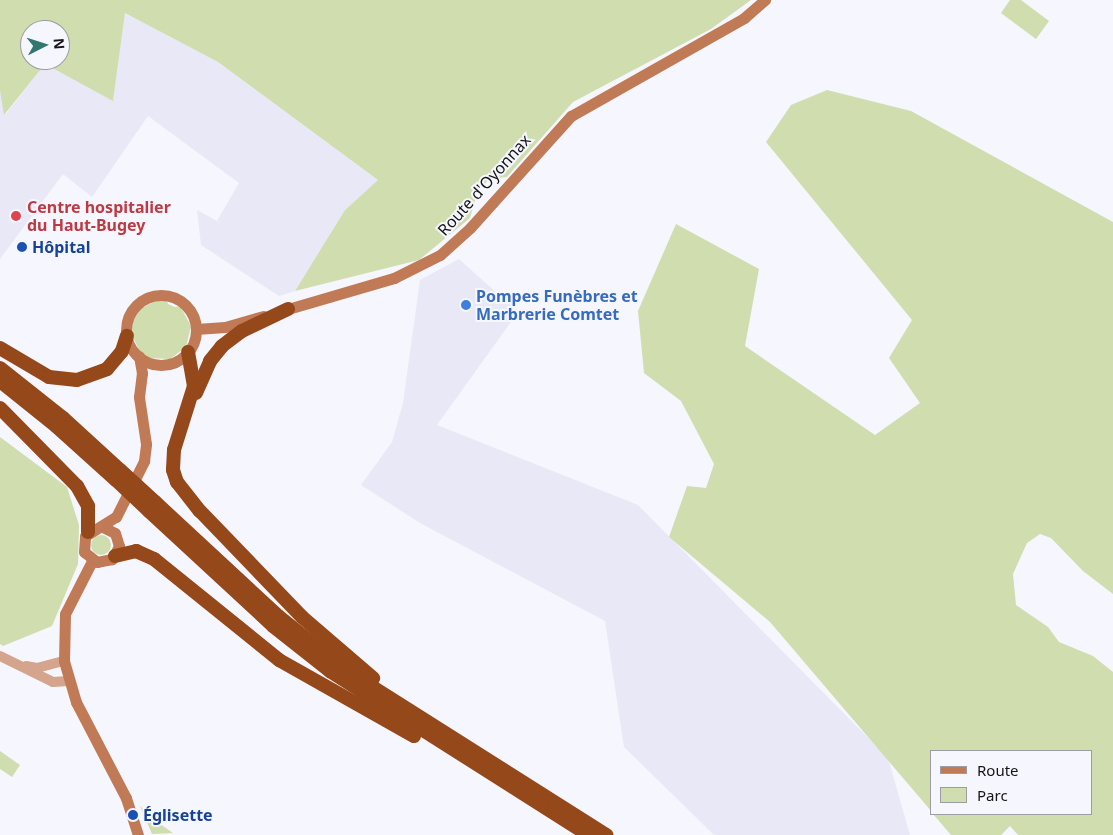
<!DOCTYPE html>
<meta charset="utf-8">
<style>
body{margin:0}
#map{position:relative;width:1113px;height:835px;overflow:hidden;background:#f6f6fe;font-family:"Noto Sans",sans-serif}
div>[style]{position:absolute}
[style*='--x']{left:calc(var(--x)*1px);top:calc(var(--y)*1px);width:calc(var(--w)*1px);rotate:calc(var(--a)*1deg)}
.built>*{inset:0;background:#e8e8f7}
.green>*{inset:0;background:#d0ddaf}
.round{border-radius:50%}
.tertiary>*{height:10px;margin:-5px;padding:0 5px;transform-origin:5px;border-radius:5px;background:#d4a48c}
.secondary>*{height:11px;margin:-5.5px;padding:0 5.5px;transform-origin:5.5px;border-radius:5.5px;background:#c07a56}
.secondary>.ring{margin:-5.5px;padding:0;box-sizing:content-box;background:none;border:11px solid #c07a56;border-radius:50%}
.motorway>*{height:14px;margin:-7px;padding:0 7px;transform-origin:7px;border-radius:7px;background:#954819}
.motorway-bridge>*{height:14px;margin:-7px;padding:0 7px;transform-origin:7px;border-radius:7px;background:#954819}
.dots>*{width:14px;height:14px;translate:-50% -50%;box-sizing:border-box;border:2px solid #f6f6fe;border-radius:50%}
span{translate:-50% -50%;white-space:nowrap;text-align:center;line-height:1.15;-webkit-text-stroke:4px #f6f6fe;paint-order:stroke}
.street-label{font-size:16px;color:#151517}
.health-label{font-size:16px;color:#be3a42;font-weight:700}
.left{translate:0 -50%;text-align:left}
.transit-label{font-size:16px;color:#164399;font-weight:700}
.shop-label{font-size:16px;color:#366cbe;font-weight:700}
.legend{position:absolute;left:930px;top:750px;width:162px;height:65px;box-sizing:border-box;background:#f6f6fe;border:1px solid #9c9ca2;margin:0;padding:6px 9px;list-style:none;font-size:15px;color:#151517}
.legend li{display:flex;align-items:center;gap:10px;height:25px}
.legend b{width:25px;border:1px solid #9c9ca2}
.north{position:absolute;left:20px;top:20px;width:50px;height:50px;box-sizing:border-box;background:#f6f6fe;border:1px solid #9c9ca2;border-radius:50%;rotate:85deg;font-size:14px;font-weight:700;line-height:20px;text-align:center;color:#151517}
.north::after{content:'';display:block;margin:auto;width:18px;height:22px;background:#327870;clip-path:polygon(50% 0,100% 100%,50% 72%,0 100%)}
</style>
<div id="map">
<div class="built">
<i style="clip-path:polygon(125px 13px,218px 62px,378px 180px,345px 210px,295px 291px,279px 296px,201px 245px,197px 210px,217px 221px,239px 183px,148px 116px,92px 197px,63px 174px,0 259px,0 91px,5px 115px,45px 64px,113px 100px)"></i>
<i style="clip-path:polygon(459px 259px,518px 312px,437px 425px,638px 505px,888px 758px,910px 835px,714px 835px,624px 747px,605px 621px,420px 523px,361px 485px,392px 442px,403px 403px,420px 280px)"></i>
</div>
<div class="green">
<i style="clip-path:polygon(evenodd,0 0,751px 0,711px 29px,573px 102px,507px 177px,489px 179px,477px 193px,470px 218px,419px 260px,295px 291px,345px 210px,378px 180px,218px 62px,125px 13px,113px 101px,45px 64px,4px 115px,0 91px,0 0,30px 30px,60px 30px,60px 60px,30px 60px,30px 30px)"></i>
<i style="clip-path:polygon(1010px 0,1021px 0,1049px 21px,1036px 39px,1001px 13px)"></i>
<i style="clip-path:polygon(827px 90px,911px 111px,1113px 222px,1113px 594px,1083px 571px,1051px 538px,1040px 534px,1027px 543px,1013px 574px,1016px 605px,1048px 627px,1059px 642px,1093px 656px,1113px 672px,1113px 835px,1018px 835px,1010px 826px,1001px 835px,951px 835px,933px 814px,1092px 814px,1092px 751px,932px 751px,932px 812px,770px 622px,669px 537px,687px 486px,706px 488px,714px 464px,681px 401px,644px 373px,638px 311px,676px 224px,759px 269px,745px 346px,875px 435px,920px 403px,889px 358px,912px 320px,766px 142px,791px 105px)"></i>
<i style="clip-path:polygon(158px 300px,167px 300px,168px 304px,175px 307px,180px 306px,191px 326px,186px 347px,170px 359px,149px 358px,140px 352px,131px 333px,131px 324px,141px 308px)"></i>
<i style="clip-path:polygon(0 437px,67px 487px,79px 525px,78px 564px,52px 626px,3px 646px,0 644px)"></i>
<i class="round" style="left:91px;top:535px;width:20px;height:20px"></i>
<i style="clip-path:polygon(0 751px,20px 765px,12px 777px,0 769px)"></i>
<i style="clip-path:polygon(140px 806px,156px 821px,173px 833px,152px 834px)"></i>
</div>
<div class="tertiary">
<i style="--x:0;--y:656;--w:59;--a:26.1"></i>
<i style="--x:53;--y:682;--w:15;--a:-4"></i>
<i style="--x:26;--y:666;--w:11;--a:10"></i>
<i style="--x:37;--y:668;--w:28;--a:-15"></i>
</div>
<div class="secondary">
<i class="ring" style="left:126px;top:295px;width:59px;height:59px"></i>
<i style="--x:281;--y:311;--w:118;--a:-16.3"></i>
<i style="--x:394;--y:278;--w:51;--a:-26.6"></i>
<i style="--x:440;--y:255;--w:40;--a:-42"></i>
<i style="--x:470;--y:228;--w:151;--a:-48"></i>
<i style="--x:571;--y:116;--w:199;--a:-29.5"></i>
<i style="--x:744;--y:18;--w:28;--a:-41"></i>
<i style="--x:196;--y:329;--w:29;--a:-4"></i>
<i style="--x:225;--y:327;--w:40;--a:-16"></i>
<i style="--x:103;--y:527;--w:13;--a:27"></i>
<i style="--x:115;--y:533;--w:14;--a:73"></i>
<i style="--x:119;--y:546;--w:15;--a:118"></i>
<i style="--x:112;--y:559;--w:15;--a:169"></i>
<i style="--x:97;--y:562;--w:16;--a:-142"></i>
<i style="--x:84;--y:552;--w:16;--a:-86"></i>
<i style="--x:85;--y:536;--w:36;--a:-32"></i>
<i style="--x:116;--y:517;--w:63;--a:-63.4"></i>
<i style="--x:144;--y:461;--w:17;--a:-83"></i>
<i style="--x:146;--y:444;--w:48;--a:-98.5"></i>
<i style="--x:139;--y:397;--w:24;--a:-83"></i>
<i style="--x:142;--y:373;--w:17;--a:-100"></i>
<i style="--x:92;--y:561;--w:59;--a:117"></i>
<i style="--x:65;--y:614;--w:47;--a:91.2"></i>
<i style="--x:64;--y:661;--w:43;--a:73.7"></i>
<i style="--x:76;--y:702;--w:108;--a:62.5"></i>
<i style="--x:126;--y:798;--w:39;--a:72"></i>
</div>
<div class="motorway">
<i style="--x:0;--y:348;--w:57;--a:30.6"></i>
<i style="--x:49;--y:377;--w:28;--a:6"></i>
<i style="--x:77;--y:380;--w:32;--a:-20"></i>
<i style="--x:107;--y:369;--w:23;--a:-50"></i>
<i style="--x:122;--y:351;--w:16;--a:-72"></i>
<i style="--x:188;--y:352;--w:35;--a:80"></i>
<i style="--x:194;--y:386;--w:67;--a:107.4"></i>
<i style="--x:174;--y:450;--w:20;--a:93"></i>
<i style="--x:173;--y:470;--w:13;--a:72"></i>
<i style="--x:177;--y:482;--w:37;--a:52"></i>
<i style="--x:200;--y:511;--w:147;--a:46.1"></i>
<i style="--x:302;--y:617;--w:94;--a:40.7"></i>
<i style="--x:0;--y:368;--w:80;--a:38.4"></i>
<i style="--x:63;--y:418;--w:77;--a:42.4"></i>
<i style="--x:0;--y:381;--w:72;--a:38.8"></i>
<i style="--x:56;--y:426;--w:81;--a:42"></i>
<i style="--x:196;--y:393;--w:35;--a:-66"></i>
<i style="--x:210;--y:361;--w:19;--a:-51"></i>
<i style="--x:222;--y:346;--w:25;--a:-37"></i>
<i style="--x:242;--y:331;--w:51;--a:-25.6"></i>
<i style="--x:0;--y:408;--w:110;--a:45.4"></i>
<i style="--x:77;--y:486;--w:23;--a:61"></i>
<i style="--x:88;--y:506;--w:26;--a:90"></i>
<i style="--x:155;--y:502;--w:168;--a:42.8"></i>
<i style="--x:278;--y:616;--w:88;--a:38.6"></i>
<i style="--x:347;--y:671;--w:307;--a:32.3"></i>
<i style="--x:149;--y:511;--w:169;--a:42.8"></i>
<i style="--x:273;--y:626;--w:73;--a:38.3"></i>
<i style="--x:330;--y:671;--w:306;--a:32.4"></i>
<i style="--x:115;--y:556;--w:22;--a:-13"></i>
<i style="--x:136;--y:551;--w:20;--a:24"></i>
<i style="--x:154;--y:559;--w:161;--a:38.9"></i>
<i style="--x:279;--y:660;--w:155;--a:29.4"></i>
</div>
<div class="motorway-bridge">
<i style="--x:120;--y:470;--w:47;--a:42.4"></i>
<i style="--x:116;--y:480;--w:45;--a:43.2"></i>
</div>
<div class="dots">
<i style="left:16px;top:216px;background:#e0444e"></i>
<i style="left:22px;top:247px;background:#1a4fb4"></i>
<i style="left:466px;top:305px;background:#3f7fe0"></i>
<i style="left:133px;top:815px;background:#1a4fb4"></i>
</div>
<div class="street-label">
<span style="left:484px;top:185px;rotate:-48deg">Route d'Oyonnax</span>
</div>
<div class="health-label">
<span class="left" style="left:27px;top:216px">Centre hospitalier<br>du Haut-Bugey</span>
</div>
<div class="transit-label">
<span class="left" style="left:32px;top:247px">Hôpital</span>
<span class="left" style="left:143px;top:815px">Églisette</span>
</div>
<div class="shop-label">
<span class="left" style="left:476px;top:305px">Pompes Funèbres et<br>Marbrerie Comtet</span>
</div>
<ul class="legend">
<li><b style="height:6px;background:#c07a56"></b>Route</li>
<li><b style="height:14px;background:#d0ddaf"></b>Parc</li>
</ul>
<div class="north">N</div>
</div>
